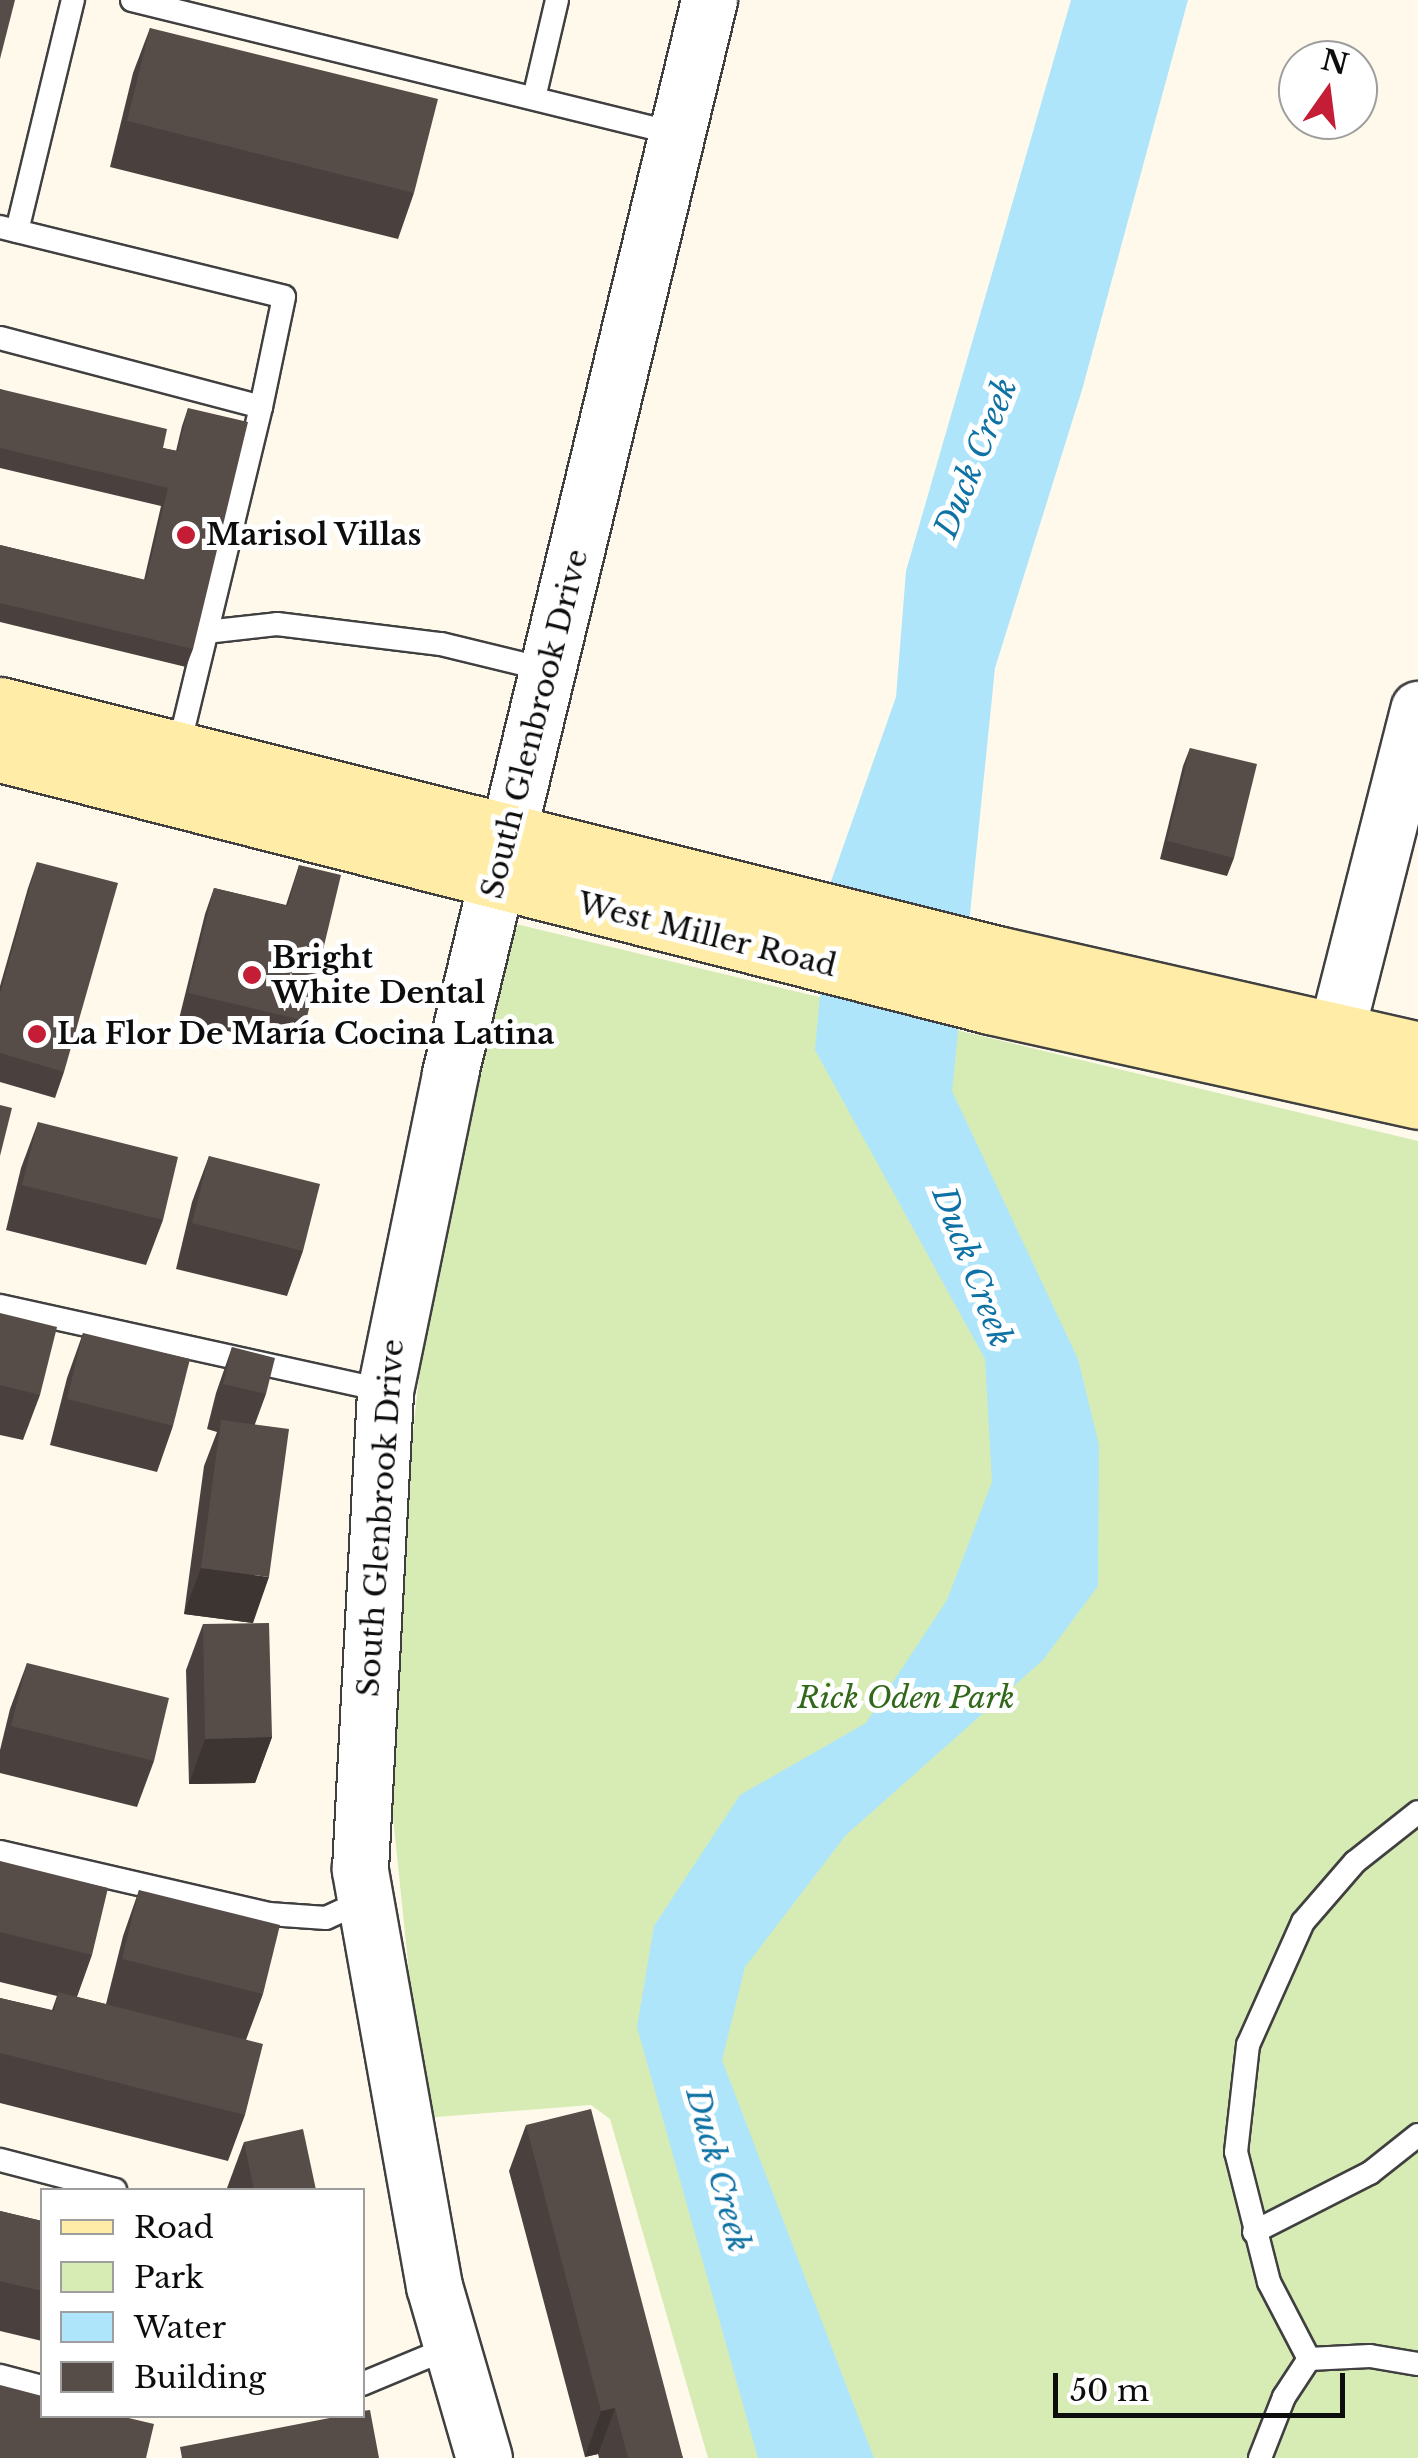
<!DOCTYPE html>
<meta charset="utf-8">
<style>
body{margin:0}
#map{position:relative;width:1418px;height:2458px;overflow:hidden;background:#fff9ec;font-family:"Libre Baskerville",serif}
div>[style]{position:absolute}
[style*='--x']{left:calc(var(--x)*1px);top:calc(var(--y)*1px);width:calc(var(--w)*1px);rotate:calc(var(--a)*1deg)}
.green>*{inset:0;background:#d6ecb4}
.water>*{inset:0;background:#aee5fa}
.roads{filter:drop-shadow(2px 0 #404040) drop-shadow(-2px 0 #404040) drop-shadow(0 2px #404040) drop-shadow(0 -2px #404040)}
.service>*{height:22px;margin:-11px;padding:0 11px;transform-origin:11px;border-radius:11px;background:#fff}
.tertiary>*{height:55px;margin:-27.5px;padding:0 27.5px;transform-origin:27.5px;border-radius:27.5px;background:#fff}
.secondary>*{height:55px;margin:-27.5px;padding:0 27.5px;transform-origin:27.5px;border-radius:27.5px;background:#ffeda7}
.wall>*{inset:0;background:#4a413e}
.shaded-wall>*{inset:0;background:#3c3532}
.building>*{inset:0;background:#564c48}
.dots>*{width:28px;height:28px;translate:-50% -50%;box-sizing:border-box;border:5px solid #fff;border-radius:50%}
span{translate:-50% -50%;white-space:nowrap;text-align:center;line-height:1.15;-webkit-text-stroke:10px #fff;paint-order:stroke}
.poi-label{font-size:30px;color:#0d0d0d;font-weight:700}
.left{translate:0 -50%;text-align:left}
.street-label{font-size:30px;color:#0d0d0d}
.park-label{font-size:30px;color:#316819;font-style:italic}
.water-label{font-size:32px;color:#0f72a5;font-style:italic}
.legend{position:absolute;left:40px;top:2188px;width:325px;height:230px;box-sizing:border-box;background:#fff;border:2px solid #9e9e9e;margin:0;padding:12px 18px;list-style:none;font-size:30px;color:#0d0d0d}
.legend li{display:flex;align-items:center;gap:20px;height:50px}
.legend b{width:50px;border:2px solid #9e9e9e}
.north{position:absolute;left:1278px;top:40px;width:100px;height:100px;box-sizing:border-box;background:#fff;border:2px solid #9e9e9e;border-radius:50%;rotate:14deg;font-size:28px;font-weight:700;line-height:40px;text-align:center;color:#0d0d0d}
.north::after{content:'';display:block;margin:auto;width:35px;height:45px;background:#c41d35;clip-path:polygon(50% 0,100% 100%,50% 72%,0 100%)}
.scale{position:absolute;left:1053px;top:2373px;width:292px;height:45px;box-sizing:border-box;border:5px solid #0d0d0d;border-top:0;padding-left:12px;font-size:30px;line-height:35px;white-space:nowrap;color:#0d0d0d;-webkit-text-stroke:8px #fff;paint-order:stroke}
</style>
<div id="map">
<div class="green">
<i style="clip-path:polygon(516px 924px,1418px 1141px,1418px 2458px,708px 2458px,610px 2119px,591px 2105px,424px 2118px,390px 1788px,396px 1592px,426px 1311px)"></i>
</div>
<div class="water">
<i style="clip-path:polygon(1071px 0,1188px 0,1082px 390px,995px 668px,952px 1091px,1078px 1359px,1099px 1445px,1098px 1586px,1043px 1660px,846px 1835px,745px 1967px,722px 2060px,874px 2458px,758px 2458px,637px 2027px,654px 1926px,740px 1795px,866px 1723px,947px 1600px,992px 1482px,985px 1359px,815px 1050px,830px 884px,896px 697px,906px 571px)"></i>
</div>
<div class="roads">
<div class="service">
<i style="--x:132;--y:0;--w:561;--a:13.81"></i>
<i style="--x:534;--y:98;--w:101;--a:-76.8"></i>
<i style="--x:0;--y:227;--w:292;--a:13.8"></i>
<i style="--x:284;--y:297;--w:112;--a:101.8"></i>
<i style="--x:17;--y:231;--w:238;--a:-76.4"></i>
<i style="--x:0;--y:338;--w:270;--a:14.8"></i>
<i style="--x:261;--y:407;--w:352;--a:103.6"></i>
<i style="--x:206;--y:632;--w:71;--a:-6.4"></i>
<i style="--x:277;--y:624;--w:165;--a:7"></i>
<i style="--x:441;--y:644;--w:110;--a:13.7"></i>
<i style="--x:0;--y:1306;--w:394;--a:12.4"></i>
<i style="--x:0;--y:1852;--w:276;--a:13"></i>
<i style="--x:269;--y:1914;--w:57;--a:4"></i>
<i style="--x:326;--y:1918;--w:43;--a:-24.8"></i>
<i style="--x:0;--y:2160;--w:119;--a:14.6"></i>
<i style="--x:1254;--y:2232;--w:130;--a:-27"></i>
<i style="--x:1370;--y:2173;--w:61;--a:-38.4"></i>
<i style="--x:1309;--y:2359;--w:87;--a:-117.5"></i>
<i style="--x:1269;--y:2282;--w:134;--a:-104.2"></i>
<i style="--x:1236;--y:2152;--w:108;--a:-83.6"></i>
<i style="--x:1248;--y:2045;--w:135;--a:-65.9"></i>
<i style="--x:1303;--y:1922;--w:79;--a:-49.1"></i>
<i style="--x:1355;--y:1862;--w:80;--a:-38.4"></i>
<i style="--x:1309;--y:2359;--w:61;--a:-2.8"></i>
<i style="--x:1370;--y:2356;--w:49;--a:9.5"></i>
<i style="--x:0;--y:2376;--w:43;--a:14.7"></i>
<i style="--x:362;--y:2384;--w:96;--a:-22.6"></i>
<i style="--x:1260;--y:2458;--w:66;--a:-68.5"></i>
<i style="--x:1284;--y:2397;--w:45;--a:-56.7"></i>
</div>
<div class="tertiary">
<i style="--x:1325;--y:1075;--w:378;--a:-75.7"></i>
<i style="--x:484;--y:2458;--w:179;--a:-106.2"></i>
<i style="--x:434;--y:2286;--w:424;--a:-100.1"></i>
<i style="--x:360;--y:1869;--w:479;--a:-87"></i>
<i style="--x:385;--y:1391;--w:325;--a:-78.4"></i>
<i style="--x:450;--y:1073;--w:1104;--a:-76.43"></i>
</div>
<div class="secondary">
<i style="--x:0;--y:705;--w:1032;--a:14.02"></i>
<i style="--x:1001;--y:955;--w:428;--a:12.8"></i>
<i style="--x:0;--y:754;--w:1022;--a:14.28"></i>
<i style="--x:990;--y:1006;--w:438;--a:12.5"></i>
</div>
</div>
<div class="wall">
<i style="clip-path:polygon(150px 28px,414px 193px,398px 239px,110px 167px,133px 73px)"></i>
<i style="clip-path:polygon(0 389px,163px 448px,176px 451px,182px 426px,188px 408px,193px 649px,186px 667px,0 622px,0 545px,144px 580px,161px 506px,0 468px)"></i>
<i style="clip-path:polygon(1190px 748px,1234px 858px,1227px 876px,1160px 859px,1183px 766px)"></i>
<i style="clip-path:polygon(37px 862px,64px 1072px,55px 1098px,0 1082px,0 986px,28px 888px)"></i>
<i style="clip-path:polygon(299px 865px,306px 1021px,296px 1048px,179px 1019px,205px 914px,214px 888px,286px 905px)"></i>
<i style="clip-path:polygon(38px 1122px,163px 1220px,146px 1265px,6px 1230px,21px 1168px)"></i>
<i style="clip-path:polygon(209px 1156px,303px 1251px,287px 1296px,176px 1269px,192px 1202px)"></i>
<i style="clip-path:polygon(0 1313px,40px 1395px,23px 1440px,0 1435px)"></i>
<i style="clip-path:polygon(83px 1333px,173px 1426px,157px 1472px,50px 1445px,67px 1378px)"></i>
<i style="clip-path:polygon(232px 1347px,266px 1394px,255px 1424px,253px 1623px,184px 1614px,204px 1466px,217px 1432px,207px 1429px,216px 1393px)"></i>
<i style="clip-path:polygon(203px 1624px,272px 1737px,255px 1783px,189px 1784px,186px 1670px)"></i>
<i style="clip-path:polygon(27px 1663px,154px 1761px,137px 1807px,0 1773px,0 1750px,10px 1709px)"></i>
<i style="clip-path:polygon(0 1861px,92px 1955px,77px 1997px,106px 2004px,123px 1936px,139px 1890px,263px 1994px,246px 2040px,245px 2115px,228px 2161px,0 2103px,0 1998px,52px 2010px,57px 1996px,0 1982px)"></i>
<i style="clip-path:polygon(526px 2125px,683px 2458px,599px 2458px,598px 2454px,585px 2457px,509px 2171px)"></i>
<i style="clip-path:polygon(244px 2142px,316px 2190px,228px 2190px,227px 2188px)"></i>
<i style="clip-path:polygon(0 2211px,42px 2221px,42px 2341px,0 2331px)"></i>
</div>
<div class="shaded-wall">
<i style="clip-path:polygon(201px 1568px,269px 1577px,253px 1623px,184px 1614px)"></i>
<i style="clip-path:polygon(272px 1737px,255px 1783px,189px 1784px,205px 1739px)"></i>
<i style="clip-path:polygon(615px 2408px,598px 2454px,585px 2457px,601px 2411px)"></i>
</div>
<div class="building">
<i style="clip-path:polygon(0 0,15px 0,0 59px)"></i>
<i style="clip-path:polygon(150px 28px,438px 99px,414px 193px,127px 121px)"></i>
<i style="clip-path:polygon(0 389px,167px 429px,163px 448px,178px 451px,188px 408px,248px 422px,193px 649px,0 603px,0 545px,146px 580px,168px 488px,0 448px)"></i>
<i style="clip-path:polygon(1190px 748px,1257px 764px,1234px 858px,1167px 841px)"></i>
<i style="clip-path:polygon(37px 862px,118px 883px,64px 1072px,0 1053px,0 994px)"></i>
<i style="clip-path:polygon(299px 865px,341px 875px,306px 1021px,188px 993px,214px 888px,288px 906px)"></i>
<i style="clip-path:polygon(0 1105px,12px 1108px,0 1156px)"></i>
<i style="clip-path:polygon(38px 1122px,178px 1157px,163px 1220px,22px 1185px)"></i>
<i style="clip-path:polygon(209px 1156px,320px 1184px,303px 1251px,192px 1223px)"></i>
<i style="clip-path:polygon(0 1313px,57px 1327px,40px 1395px,0 1385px)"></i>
<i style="clip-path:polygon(83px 1333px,190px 1359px,173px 1426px,67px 1399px)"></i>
<i style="clip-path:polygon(232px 1347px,275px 1358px,266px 1394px,223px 1384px)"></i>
<i style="clip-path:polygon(221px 1420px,289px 1429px,269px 1577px,201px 1568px)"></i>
<i style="clip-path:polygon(269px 1623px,272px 1737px,205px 1739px,203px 1624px)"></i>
<i style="clip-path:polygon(27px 1663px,169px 1698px,154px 1761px,11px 1726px)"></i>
<i style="clip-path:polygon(0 1861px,108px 1888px,92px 1955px,0 1932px)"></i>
<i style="clip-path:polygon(139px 1890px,280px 1925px,263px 1994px,122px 1959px)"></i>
<i style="clip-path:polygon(58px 1992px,263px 2044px,245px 2115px,0 2053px,0 1998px,54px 2011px)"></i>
<i style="clip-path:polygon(591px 2109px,683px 2458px,628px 2458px,615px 2408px,601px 2411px,526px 2125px)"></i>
<i style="clip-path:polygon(303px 2129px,316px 2190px,254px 2190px,244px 2142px)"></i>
<i style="clip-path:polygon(0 2211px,42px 2221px,42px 2291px,0 2281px)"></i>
<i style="clip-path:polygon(0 2385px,42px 2396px,42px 2416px,120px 2416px,154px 2424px,146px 2458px,0 2458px)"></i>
<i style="clip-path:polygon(370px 2410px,379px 2458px,182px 2458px,180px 2447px,340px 2416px,362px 2416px,362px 2411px)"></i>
</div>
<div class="dots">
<i style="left:186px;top:535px;background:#c41d35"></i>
<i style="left:252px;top:975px;background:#c41d35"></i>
<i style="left:37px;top:1034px;background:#c41d35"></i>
</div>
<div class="poi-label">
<span class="left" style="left:206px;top:535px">Marisol Villas</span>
<span class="left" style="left:272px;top:975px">Bright<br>White Dental</span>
<span class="left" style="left:57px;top:1034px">La Flor De María Cocina Latina</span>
</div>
<div class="street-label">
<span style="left:535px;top:724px;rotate:-76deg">South Glenbrook Drive</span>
<span style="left:707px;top:935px;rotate:14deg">West Miller Road</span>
<span style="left:381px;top:1518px;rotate:-86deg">South Glenbrook Drive</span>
</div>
<div class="park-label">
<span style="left:906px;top:1698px">Rick Oden Park</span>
</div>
<div class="water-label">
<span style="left:976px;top:458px;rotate:-68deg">Duck Creek</span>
<span style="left:972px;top:1267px;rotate:69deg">Duck Creek</span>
<span style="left:718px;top:2170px;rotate:75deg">Duck Creek</span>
</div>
<ul class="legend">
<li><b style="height:12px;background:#ffeda7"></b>Road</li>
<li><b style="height:28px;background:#d6ecb4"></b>Park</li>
<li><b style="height:28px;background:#aee5fa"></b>Water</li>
<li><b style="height:28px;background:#564c48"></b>Building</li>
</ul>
<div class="north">N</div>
<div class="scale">50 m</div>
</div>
